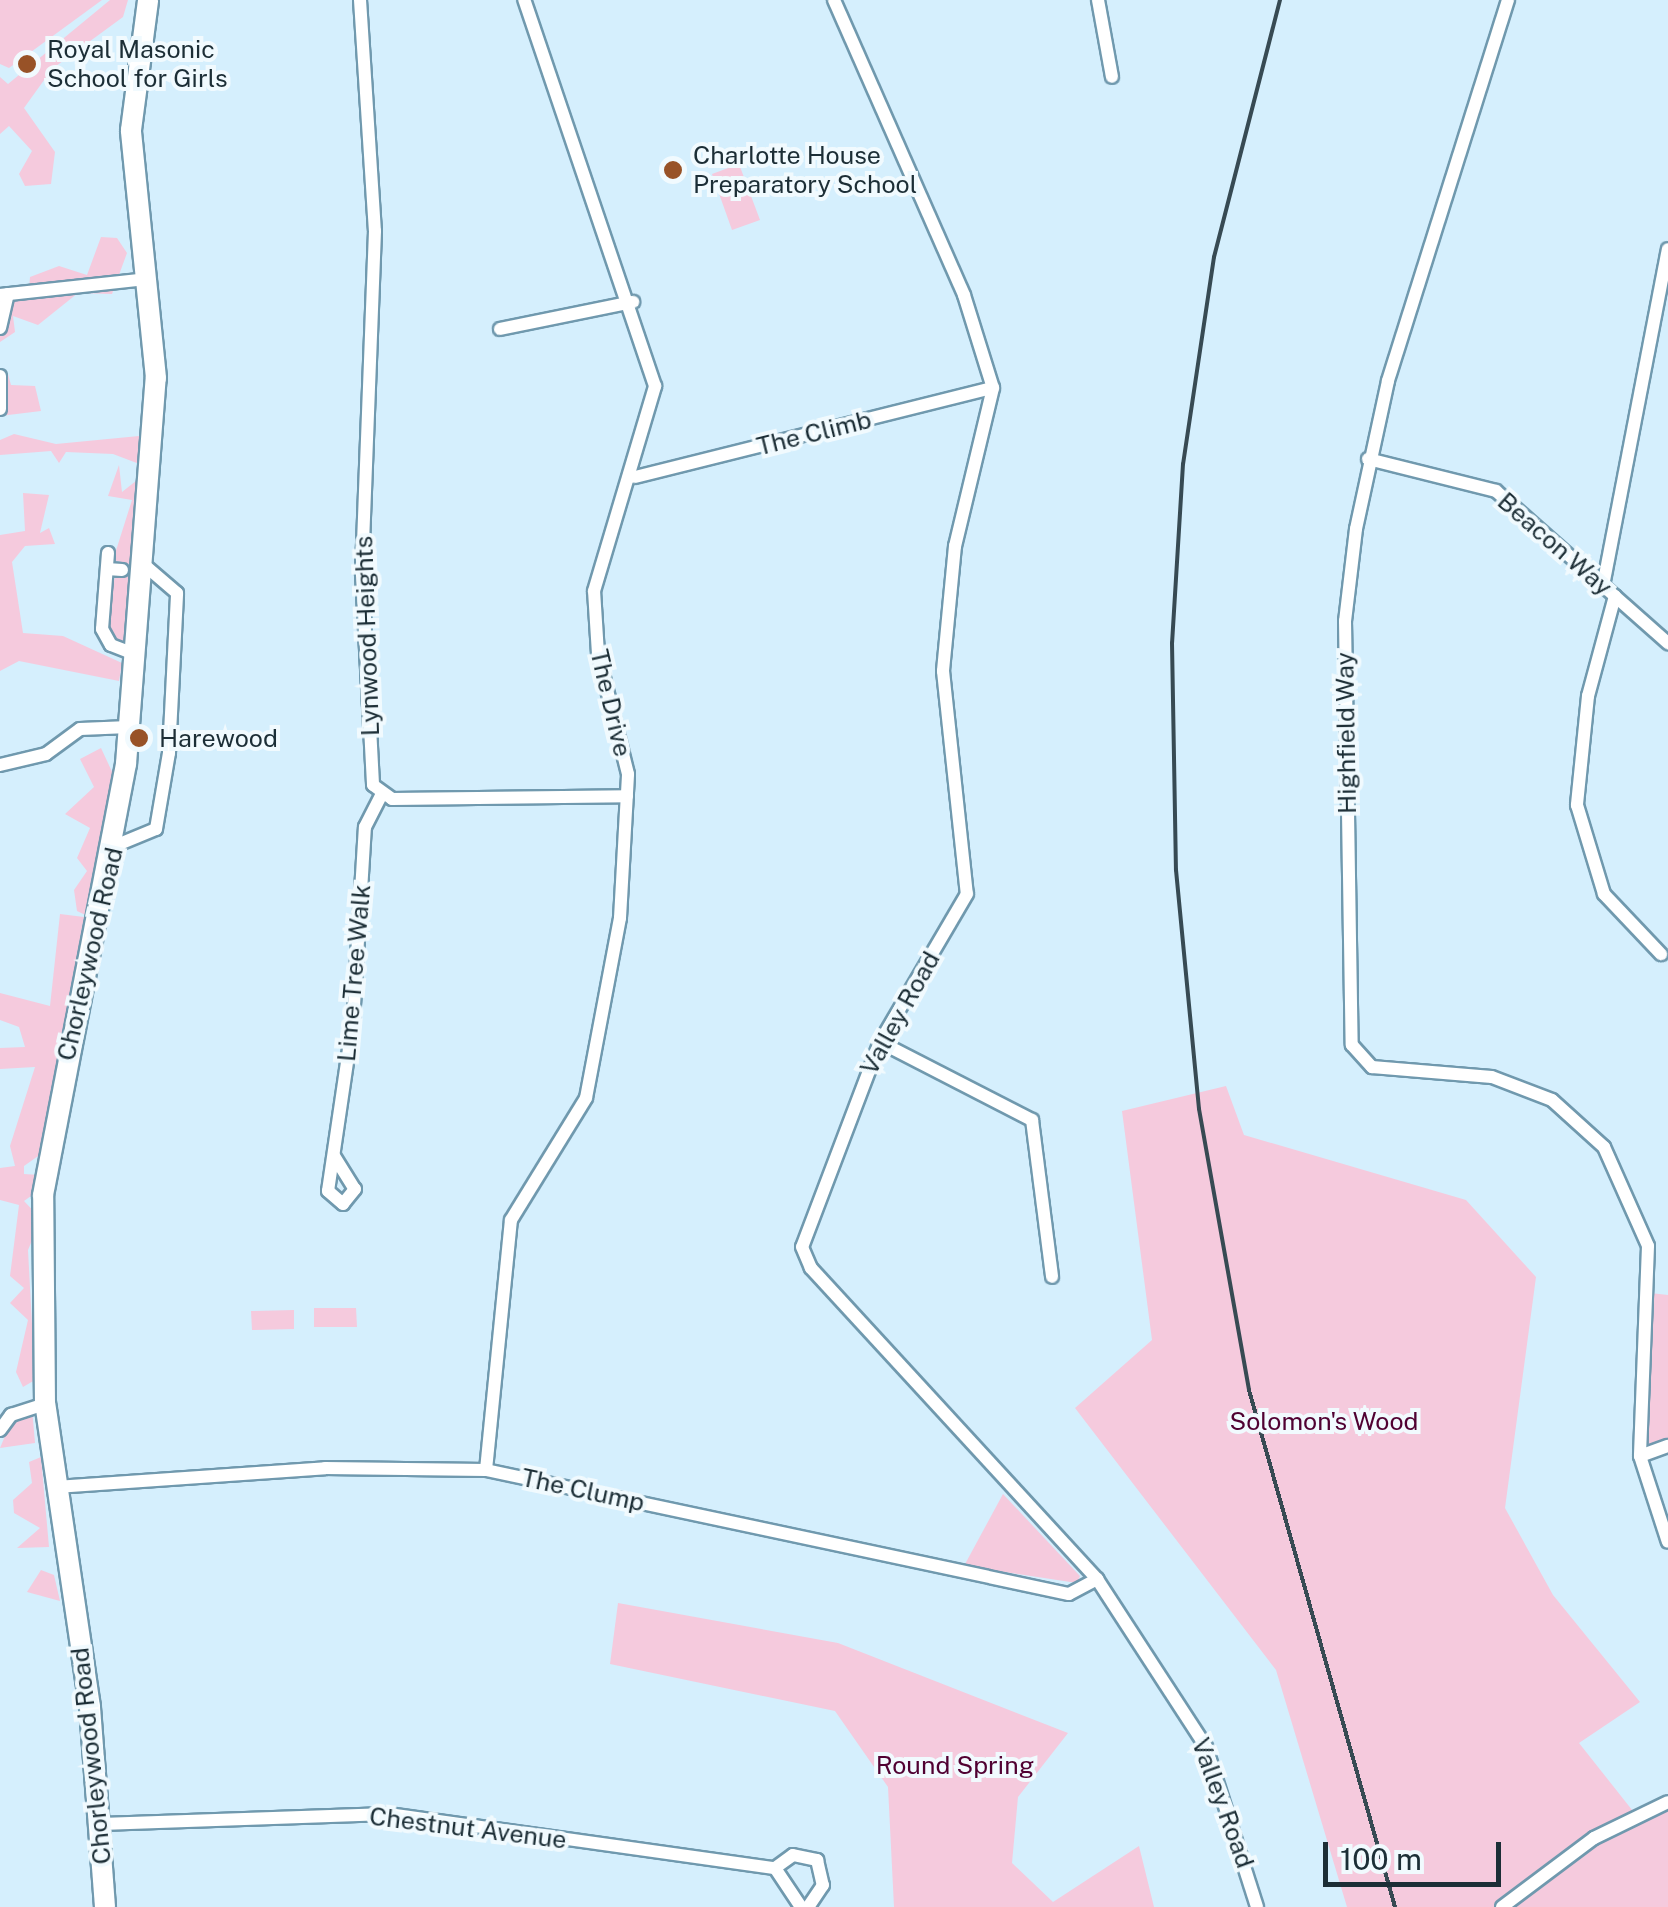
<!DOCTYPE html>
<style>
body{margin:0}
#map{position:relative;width:1668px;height:1907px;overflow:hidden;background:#d5effd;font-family:"Public Sans",sans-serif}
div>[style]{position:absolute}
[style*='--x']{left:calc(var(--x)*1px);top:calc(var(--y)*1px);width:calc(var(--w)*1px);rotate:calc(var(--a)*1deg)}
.green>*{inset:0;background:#f5cadd}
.roads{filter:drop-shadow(2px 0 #7099ae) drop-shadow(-2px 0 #7099ae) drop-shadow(0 2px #7099ae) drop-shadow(0 -2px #7099ae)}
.minor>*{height:12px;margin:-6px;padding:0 6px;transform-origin:6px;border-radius:6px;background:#fff}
.primary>*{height:20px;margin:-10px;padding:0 10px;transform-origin:10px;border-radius:10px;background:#fff}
.rail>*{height:4px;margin:-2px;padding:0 2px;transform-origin:2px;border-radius:2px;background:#374a53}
.dots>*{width:28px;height:28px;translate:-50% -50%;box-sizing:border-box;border:5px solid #f1fafe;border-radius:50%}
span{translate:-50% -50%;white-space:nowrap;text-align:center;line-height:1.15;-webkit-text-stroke:8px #f1fafe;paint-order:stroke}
.poi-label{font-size:25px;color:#1c2e36}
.left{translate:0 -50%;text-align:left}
.street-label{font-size:25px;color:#1c2e36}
.park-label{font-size:25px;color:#500132}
.scale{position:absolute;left:1323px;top:1842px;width:178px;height:45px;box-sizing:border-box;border:5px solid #1c2e36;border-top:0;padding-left:12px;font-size:30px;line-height:35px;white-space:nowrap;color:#1c2e36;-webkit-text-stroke:8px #f1fafe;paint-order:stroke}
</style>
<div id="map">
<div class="green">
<i style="clip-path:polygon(0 0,102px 0,9px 68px,0 64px)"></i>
<i style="clip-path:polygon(110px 0,128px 0,123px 17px,52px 69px,24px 108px,55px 152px,51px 184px,25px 186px,19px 174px,32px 151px,9px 126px,0 134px,0 77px,8px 84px)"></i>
<i style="clip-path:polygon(739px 164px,760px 220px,732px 230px,712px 174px)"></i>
<i style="clip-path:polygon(101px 237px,117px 238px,127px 253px,112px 294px,78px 293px,38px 325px,13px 316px,15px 332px,0 342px,0 314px,29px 289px,30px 277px,59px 266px,87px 275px)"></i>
<i style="clip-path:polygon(8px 374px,11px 385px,35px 386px,41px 411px,0 416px,0 376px)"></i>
<i style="clip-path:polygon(14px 434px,56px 444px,139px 436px,142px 465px,113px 454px,66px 452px,59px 463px,51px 451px,0 455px,0 440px)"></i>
<i style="clip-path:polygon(119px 465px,122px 492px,141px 477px,133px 638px,115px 652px,103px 645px,97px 618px,115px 578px,128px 576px,129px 564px,113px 560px,132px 500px,108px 496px)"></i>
<i style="clip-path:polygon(23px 493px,49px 495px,40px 533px,49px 528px,55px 544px,25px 546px,12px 562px,23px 633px,63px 636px,122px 663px,119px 681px,19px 661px,0 671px,0 535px,25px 531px)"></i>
<i style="clip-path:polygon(101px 748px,121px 791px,94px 919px,77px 911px,74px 890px,87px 871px,77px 858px,90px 828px,65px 814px,94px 787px,80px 759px)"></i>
<i style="clip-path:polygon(60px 914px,84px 917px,41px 1154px,24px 1166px,24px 1174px,39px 1175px,38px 1191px,24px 1201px,41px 1219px,28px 1250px,35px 1380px,23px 1387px,16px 1372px,28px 1320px,10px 1303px,24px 1288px,10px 1276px,19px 1205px,0 1200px,0 1168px,15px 1166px,10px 1146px,35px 1067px,0 1069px,0 1048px,25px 1047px,19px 1027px,0 1020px,0 993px,50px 1006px)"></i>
<i style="clip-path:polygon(1226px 1086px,1244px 1135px,1466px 1200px,1536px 1277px,1505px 1508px,1553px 1595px,1640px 1702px,1579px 1743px,1640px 1820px,1668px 1802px,1668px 1907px,1347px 1907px,1276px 1670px,1075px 1408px,1152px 1340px,1122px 1111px)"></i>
<i style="clip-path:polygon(1650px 1293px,1668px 1295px,1668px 1446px,1640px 1456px)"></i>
<i style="clip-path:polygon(314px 1308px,356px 1308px,357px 1327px,314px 1327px)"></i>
<i style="clip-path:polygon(294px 1310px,294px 1329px,252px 1330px,251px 1311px)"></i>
<i style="clip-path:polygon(32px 1408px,35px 1443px,0 1448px,13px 1417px)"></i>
<i style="clip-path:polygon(41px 1457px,49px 1547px,17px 1548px,40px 1528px,14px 1513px,13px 1500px,32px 1483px,29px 1462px)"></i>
<i style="clip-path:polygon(1003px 1494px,1080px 1576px,1077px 1583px,964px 1566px)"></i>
<i style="clip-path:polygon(41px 1570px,54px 1575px,60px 1601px,27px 1592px)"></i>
<i style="clip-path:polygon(618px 1603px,838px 1643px,1068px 1733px,1018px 1797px,1012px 1863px,1053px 1902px,1139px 1846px,1154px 1907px,894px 1907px,888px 1787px,835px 1711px,610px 1664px)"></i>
</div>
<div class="roads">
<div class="minor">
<i style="--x:360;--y:0;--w:231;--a:86.3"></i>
<i style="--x:375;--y:231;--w:343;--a:92.2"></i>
<i style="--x:362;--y:574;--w:211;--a:87"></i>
<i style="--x:373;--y:785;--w:24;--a:36"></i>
<i style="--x:392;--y:799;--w:235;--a:-0.7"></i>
<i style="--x:834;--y:0;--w:322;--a:66.2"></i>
<i style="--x:964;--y:295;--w:97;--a:72.7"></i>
<i style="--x:993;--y:388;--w:163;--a:103.5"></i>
<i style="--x:955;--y:546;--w:126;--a:95.5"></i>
<i style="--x:943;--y:671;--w:224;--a:83.9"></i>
<i style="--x:967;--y:894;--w:172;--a:120.4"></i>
<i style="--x:880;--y:1042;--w:219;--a:110.8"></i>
<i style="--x:802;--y:1247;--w:23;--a:67"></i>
<i style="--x:811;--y:1268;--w:423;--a:47.4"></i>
<i style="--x:1097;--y:1579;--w:200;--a:57"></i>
<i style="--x:1206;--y:1747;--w:168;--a:72.3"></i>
<i style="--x:1098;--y:0;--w:78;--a:79.7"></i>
<i style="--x:1508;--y:0;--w:399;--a:107.5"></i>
<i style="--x:1388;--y:381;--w:151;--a:102.2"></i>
<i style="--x:1356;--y:529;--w:93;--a:96.8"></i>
<i style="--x:1345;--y:621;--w:424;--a:89.1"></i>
<i style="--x:1352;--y:1045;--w:30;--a:48"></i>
<i style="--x:1372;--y:1067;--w:120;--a:4.8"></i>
<i style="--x:1492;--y:1077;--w:64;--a:21"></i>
<i style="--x:1552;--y:1100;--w:70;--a:42.1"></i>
<i style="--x:1604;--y:1147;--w:108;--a:66"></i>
<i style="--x:1648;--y:1246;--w:210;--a:92.2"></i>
<i style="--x:1640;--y:1456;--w:90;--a:72"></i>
<i style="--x:0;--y:295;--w:149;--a:-6.2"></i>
<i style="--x:0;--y:328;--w:35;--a:-77"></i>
<i style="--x:500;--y:329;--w:136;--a:-11.5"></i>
<i style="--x:0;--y:376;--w:33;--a:90"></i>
<i style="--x:1368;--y:459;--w:132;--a:14"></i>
<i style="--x:1496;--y:491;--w:230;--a:41.5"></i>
<i style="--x:635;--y:477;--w:369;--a:-14"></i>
<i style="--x:108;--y:553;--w:76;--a:94.5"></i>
<i style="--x:102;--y:629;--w:18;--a:61"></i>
<i style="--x:111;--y:645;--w:26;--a:21"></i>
<i style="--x:107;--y:569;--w:15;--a:4"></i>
<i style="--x:1603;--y:586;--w:343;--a:-79.1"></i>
<i style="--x:1615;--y:596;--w:104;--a:105.1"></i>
<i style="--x:1588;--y:696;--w:110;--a:95.8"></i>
<i style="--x:1577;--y:805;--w:93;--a:73.1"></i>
<i style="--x:1604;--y:894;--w:83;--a:46.5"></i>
<i style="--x:0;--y:765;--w:47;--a:-13.4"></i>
<i style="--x:46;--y:754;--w:42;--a:-36.3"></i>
<i style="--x:80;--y:729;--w:49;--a:-2.3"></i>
<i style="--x:117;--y:845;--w:42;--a:-22.3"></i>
<i style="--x:156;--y:829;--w:77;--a:-80.3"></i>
<i style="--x:169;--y:753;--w:160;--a:-87.1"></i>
<i style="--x:177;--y:593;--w:46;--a:-139.4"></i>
<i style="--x:880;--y:1042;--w:171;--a:27.2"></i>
<i style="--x:1032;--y:1120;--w:158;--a:82.7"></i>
<i style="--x:334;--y:1156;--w:39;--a:58"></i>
<i style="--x:355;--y:1189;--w:19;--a:129"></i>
<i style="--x:343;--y:1204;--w:20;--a:-139"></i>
<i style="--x:328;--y:1191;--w:171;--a:-81.6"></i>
<i style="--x:353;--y:1022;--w:195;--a:-86.5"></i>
<i style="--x:365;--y:827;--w:36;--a:-63"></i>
<i style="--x:0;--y:1430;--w:19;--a:-54"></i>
<i style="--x:11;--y:1415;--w:36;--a:-18"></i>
<i style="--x:1640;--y:1456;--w:30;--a:-20"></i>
<i style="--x:486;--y:1470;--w:251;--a:-84.3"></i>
<i style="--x:511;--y:1220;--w:143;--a:-58.4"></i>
<i style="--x:586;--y:1098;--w:183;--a:-79.3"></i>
<i style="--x:620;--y:918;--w:144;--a:-86.8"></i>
<i style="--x:628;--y:774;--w:124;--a:-104"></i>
<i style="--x:598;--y:654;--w:63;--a:-93.6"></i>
<i style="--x:594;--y:591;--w:214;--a:-73.4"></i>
<i style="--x:655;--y:386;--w:408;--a:-108.7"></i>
<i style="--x:56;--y:1487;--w:270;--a:-4"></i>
<i style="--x:325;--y:1468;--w:161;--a:0.7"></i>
<i style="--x:486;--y:1470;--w:596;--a:12.01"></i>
<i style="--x:1069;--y:1594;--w:32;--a:-28"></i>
<i style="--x:100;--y:1824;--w:289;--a:-2"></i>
<i style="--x:389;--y:1814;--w:390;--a:8"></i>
<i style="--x:775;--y:1868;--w:47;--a:56.3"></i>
<i style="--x:775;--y:1868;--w:22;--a:-36"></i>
<i style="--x:793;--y:1855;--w:25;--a:12"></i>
<i style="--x:817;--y:1860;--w:26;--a:77"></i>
<i style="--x:823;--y:1885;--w:27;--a:124"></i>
<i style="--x:1502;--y:1907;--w:115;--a:-36.9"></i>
<i style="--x:1594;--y:1838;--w:82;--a:-25.9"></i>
</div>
<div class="primary">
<i style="--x:105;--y:1907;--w:201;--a:-94.3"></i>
<i style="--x:90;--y:1707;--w:306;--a:-98.4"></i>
<i style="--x:45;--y:1404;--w:209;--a:-90.5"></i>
<i style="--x:43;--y:1195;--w:439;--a:-79.1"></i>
<i style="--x:126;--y:764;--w:387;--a:-85.6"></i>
<i style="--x:156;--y:378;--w:249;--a:-95.8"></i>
<i style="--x:131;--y:130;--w:131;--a:-82.5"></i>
</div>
</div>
<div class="rail">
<i style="--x:1280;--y:0;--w:265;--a:104.4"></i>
<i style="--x:1214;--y:257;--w:209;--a:98.5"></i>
<i style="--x:1183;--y:464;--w:179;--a:93.5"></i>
<i style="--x:1172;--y:643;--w:227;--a:89"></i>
<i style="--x:1176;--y:870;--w:240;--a:84.5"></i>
<i style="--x:1199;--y:1109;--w:285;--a:79.9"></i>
<i style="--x:1249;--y:1390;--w:537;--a:74.23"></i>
</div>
<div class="dots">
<i style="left:27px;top:64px;background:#985227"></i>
<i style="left:673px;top:170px;background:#985227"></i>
<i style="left:139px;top:738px;background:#985227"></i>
</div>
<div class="poi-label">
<span class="left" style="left:47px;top:64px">Royal Masonic<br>School for Girls</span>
<span class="left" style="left:693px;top:170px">Charlotte House<br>Preparatory School</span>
<span class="left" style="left:159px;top:738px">Harewood</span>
</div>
<div class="street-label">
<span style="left:814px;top:433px;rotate:-14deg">The Climb</span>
<span style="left:1555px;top:544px;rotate:41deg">Beacon Way</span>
<span style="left:367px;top:636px;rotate:-92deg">Lynwood Heights</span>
<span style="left:611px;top:703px;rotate:77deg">The Drive</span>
<span style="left:1346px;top:733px;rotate:-91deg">Highfield Way</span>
<span style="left:90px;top:954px;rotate:-77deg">Chorleywood Road</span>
<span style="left:354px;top:973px;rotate:-85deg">Lime Tree Walk</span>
<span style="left:900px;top:1013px;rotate:-61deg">Valley Road</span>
<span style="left:583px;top:1490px;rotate:12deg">The Clump</span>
<span style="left:91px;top:1756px;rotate:-96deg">Chorleywood Road</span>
<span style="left:1223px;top:1803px;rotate:70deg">Valley Road</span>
<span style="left:468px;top:1828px;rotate:7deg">Chestnut Avenue</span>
</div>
<div class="park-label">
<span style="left:1324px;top:1421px">Solomon's Wood</span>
<span style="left:955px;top:1765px">Round Spring</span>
</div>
<div class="scale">100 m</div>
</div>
